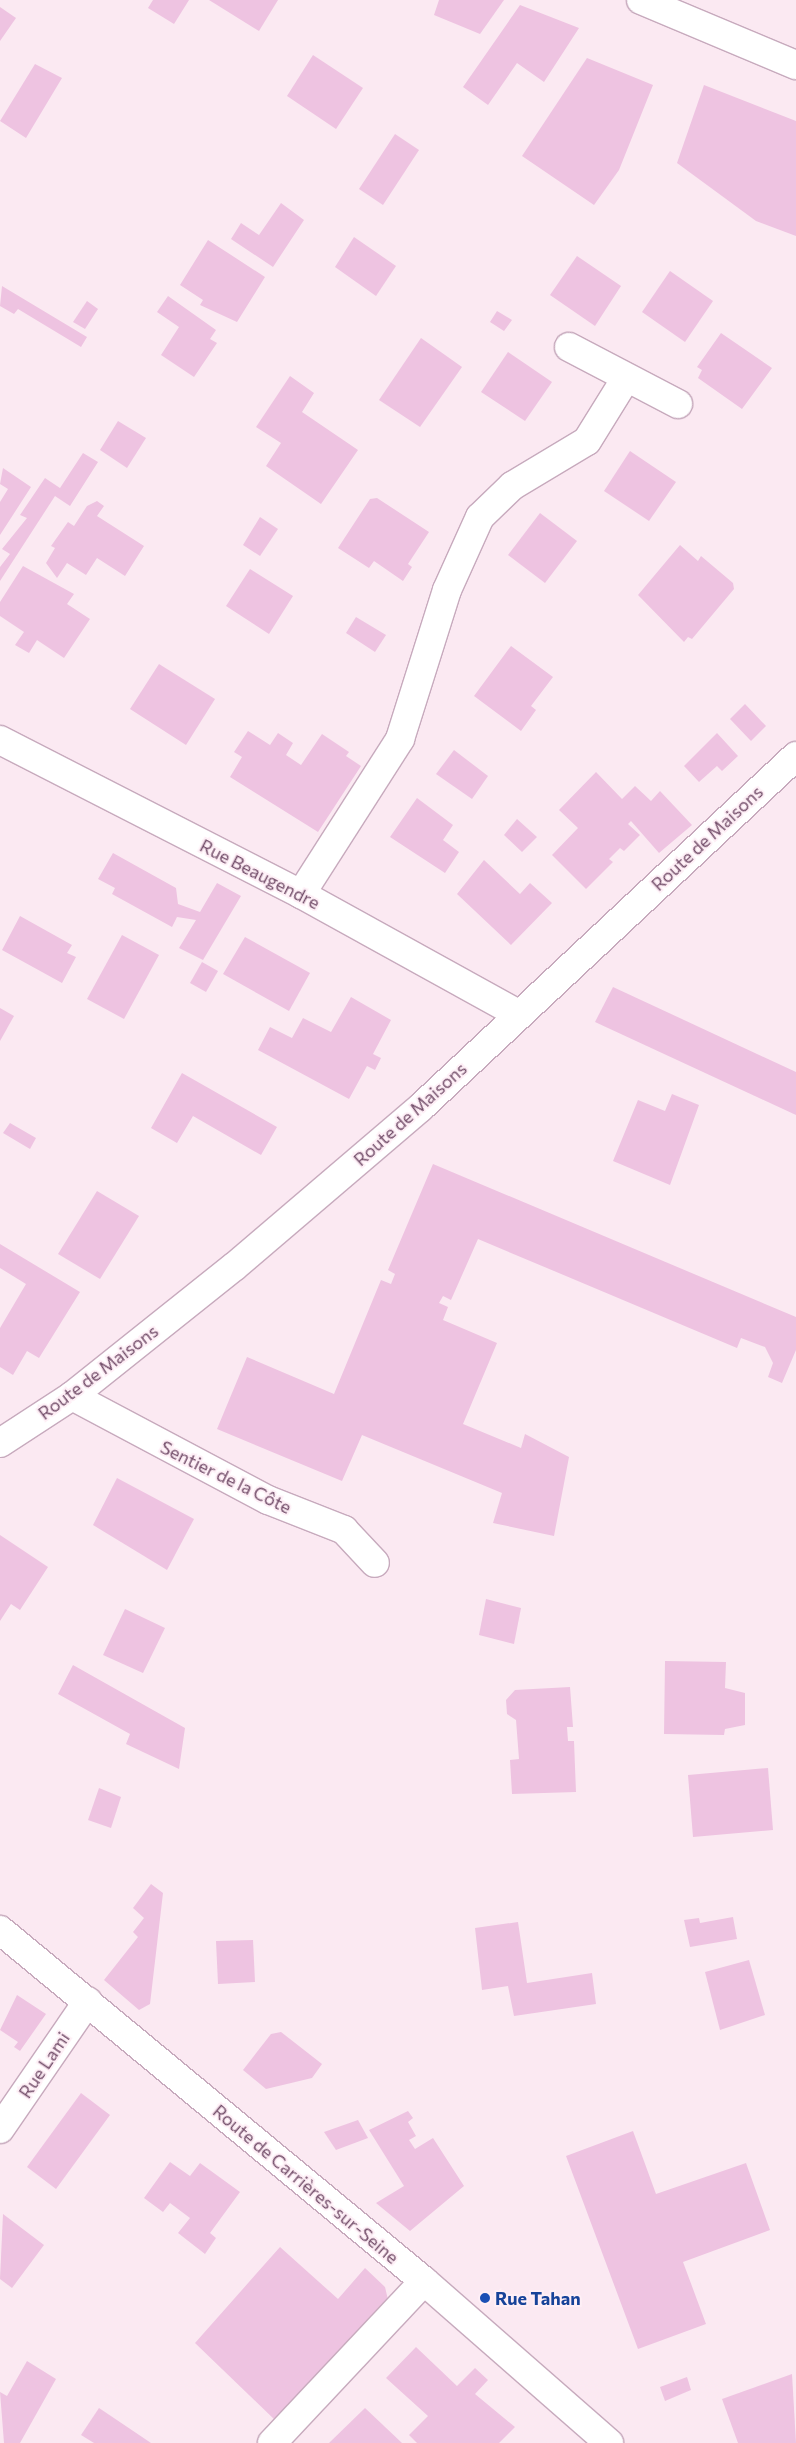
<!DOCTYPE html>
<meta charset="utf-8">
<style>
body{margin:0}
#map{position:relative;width:796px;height:2443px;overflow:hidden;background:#fbe9f2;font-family:Commissioner,sans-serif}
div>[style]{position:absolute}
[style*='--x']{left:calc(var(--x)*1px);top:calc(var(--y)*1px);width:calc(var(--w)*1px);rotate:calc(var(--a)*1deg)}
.building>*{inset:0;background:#eec3e1}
.roads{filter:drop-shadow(1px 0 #c7aabd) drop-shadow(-1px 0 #c7aabd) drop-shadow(0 1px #c7aabd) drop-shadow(0 -1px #c7aabd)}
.minor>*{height:28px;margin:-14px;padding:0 14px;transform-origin:14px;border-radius:14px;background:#fff}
.tertiary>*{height:28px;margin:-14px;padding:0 14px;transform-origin:14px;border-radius:14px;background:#fff}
.dots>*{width:14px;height:14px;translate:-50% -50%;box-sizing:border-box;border:2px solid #feeff6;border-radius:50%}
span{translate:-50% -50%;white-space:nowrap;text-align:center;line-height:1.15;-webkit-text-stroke:4px #feeff6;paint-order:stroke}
.street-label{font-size:18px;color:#734e6a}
.transit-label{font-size:18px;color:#164399;font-weight:700}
.left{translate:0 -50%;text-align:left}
</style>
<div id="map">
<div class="building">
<i style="clip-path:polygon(153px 0,189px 0,174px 24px,148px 8px)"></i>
<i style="clip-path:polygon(209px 0,278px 0,259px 31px)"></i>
<i style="clip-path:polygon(439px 0,504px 0,480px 34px,434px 15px)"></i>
<i style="clip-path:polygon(520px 5px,579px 28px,544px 82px,517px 63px,488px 105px,463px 87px)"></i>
<i style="clip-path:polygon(0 7px,16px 18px,0 41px)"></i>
<i style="clip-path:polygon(313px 55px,363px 88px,336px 129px,287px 96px)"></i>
<i style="clip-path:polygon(587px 58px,653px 85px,619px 170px,594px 205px,522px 156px)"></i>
<i style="clip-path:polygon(35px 64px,62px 78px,26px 138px,0 121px)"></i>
<i style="clip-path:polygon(704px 85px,796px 121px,796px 236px,756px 221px,677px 163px)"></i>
<i style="clip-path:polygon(395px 134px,419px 150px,383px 205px,359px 189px)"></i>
<i style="clip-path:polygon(281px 203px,304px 220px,273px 267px,231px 239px,241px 223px,259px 235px)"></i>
<i style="clip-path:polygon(354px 237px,396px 266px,376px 296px,335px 267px)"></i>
<i style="clip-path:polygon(208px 240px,265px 277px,237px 322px,200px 305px,203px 300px,180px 285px)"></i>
<i style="clip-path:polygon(577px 256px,621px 286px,595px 326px,550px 295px)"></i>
<i style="clip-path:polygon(670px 271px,713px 301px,685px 342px,642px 312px)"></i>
<i style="clip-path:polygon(2px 286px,87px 337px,81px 347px,18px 309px,14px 314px,0 306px)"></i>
<i style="clip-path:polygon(168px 296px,216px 330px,210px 339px,217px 343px,194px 377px,161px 355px,179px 327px,157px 312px)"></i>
<i style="clip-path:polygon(87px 301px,98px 309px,85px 329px,73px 322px)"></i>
<i style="clip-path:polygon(497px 311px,512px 320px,504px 331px,490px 322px)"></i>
<i style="clip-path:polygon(721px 333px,772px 368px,742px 409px,698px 378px,702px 370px,697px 367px)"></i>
<i style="clip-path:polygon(421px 338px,462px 367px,420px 427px,379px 400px)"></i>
<i style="clip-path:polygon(508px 352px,552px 382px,525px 421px,481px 392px)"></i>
<i style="clip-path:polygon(290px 376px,314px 393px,302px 412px,358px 450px,321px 504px,266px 466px,281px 443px,256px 427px)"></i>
<i style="clip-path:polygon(118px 421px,146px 438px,127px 468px,100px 450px)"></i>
<i style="clip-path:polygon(630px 451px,676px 482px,649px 521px,604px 491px)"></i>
<i style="clip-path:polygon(83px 453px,98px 462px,70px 506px,55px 496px,0 581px,0 567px,10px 554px,2px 549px,27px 518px,20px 515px,45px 478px,60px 488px)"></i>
<i style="clip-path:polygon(3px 468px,31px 487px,0 535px,0 502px,8px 489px,0 484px)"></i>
<i style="clip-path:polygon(377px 498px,429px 532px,408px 564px,412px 567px,403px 581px,374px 561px,369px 568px,338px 548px,370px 499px)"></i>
<i style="clip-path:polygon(97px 501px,104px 506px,97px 516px,144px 546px,125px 576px,97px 558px,86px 575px,67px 563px,57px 578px,46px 563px,55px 548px,51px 546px,68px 522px,74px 526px,87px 506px)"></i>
<i style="clip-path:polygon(540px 513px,577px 541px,545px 583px,508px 555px)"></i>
<i style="clip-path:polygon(260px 517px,278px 529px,260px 556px,243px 545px)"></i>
<i style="clip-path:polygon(680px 545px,698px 561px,701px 556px,733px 583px,734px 589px,692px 639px,688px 637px,684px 642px,638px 595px)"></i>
<i style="clip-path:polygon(23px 566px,74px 594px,67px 604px,90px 619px,64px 658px,37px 640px,29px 653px,15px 645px,24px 632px,0 616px,0 602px)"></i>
<i style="clip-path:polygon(250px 569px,293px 596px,269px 634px,226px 606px)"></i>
<i style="clip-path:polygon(356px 617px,386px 635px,375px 652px,346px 633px)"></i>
<i style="clip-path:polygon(511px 646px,553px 677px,531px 706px,536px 710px,521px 731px,474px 696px)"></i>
<i style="clip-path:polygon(159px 664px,215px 699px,186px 745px,130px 709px)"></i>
<i style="clip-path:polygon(745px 704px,766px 726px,751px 741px,730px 719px)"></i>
<i style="clip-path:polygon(248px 731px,270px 745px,278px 733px,293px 743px,286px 755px,301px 765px,322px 734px,349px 752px,346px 756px,361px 766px,318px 832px,230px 777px,242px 757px,234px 752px)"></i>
<i style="clip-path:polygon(717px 733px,738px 756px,722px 771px,717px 766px,699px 782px,684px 766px)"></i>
<i style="clip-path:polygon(454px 750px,488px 776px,472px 799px,436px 774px)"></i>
<i style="clip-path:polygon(596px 772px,622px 799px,635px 786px,651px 801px,660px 791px,692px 825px,659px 853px,631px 821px,628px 824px,640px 835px,624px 851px,620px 848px,609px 859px,613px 862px,586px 889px,552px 855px,578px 828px,559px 810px)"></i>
<i style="clip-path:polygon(417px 798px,453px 825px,443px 840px,459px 852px,445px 873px,390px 837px)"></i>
<i style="clip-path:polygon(517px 819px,537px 837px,522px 852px,504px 835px)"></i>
<i style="clip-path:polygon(113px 853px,176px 888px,178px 904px,200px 912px,217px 883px,241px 896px,203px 960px,179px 948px,196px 920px,177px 917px,172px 927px,112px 894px,115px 888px,98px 879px)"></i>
<i style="clip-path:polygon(484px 860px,520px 894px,530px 883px,552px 903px,511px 945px,457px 894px)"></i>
<i style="clip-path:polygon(20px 916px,72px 945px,67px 953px,76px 957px,62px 983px,2px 950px)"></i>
<i style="clip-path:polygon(122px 935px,159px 955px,124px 1019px,87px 999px)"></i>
<i style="clip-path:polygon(245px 937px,310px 973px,289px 1011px,223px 974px)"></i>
<i style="clip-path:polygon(202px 962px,218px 971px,206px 992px,190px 983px)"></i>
<i style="clip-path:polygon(613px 987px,796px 1072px,796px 1115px,595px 1022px)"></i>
<i style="clip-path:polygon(351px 997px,391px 1020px,373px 1054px,381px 1058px,375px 1070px,367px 1066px,349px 1099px,258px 1050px,270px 1027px,292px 1038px,303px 1018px,331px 1032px)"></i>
<i style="clip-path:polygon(0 1008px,14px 1016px,0 1041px)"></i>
<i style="clip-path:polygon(182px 1073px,277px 1127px,261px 1155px,193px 1116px,177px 1143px,151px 1128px)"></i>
<i style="clip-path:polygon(672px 1094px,699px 1105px,670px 1185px,613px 1161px,638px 1100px,665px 1111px)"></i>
<i style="clip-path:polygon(10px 1123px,36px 1138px,30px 1149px,3px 1133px)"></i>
<i style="clip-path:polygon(433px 1164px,796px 1317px,796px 1350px,782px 1383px,768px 1377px,773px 1363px,765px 1347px,741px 1338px,737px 1348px,478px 1239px,451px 1300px,443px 1296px,439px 1303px,448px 1307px,443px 1320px,497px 1343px,463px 1424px,521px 1448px,525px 1434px,569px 1457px,554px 1536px,493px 1523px,502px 1493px,362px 1435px,342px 1481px,217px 1429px,247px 1357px,334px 1394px,381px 1280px,391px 1284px,395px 1274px,388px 1270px)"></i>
<i style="clip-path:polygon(97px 1191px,139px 1216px,100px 1279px,58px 1254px)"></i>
<i style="clip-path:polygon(0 1244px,80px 1292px,39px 1358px,27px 1351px,13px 1375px,0 1367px,0 1328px,26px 1284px,0 1268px)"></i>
<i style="clip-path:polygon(117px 1478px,194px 1519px,167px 1570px,93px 1525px)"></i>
<i style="clip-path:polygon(0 1535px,48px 1567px,20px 1610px,11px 1604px,0 1621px)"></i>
<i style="clip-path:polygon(486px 1599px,521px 1608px,514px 1644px,479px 1635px)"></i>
<i style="clip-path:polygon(125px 1609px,165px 1628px,143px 1673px,103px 1655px)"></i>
<i style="clip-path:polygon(665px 1661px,726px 1662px,725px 1688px,745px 1693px,745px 1725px,725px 1729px,724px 1735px,664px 1734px)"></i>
<i style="clip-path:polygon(73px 1665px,185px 1728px,179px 1769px,126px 1744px,130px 1734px,58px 1694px)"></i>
<i style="clip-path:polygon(570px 1687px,573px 1727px,567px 1727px,568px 1741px,574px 1741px,576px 1792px,512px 1794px,510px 1760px,519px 1759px,516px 1720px,507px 1714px,506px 1700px,515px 1690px)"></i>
<i style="clip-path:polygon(768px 1768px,773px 1830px,693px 1837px,688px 1775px)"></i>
<i style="clip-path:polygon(99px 1788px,121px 1797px,111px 1828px,88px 1820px)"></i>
<i style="clip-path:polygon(151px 1884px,163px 1893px,150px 2004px,139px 2010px,104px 1980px,138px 1937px,133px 1932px,144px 1918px,133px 1908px)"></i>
<i style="clip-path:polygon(733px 1917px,737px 1939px,690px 1947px,684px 1920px,699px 1918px,700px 1923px)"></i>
<i style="clip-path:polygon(518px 1922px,527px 1983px,592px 1973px,596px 2004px,514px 2016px,508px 1986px,482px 1990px,475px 1928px)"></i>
<i style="clip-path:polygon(253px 1940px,255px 1982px,218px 1984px,216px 1941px)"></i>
<i style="clip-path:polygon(749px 1960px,765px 2015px,720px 2030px,705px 1972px)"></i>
<i style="clip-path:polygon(17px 1995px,46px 2014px,20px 2051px,14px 2047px,18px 2042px,0 2030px)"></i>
<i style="clip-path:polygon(281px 2032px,322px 2064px,312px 2078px,266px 2089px,243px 2070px,271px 2034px)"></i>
<i style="clip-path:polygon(81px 2093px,110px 2115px,56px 2189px,27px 2167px)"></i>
<i style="clip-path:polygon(408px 2111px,413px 2118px,408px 2122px,416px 2136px,409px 2140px,415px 2149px,433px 2138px,464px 2186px,410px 2231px,376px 2203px,404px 2186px,369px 2130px)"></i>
<i style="clip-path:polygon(358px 2120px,368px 2138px,336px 2150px,324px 2132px)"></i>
<i style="clip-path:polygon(633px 2131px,656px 2194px,746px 2163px,770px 2230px,683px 2262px,706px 2324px,638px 2349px,566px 2156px)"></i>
<i style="clip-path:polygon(170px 2162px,190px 2176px,200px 2163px,240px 2192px,210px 2233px,216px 2238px,205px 2254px,178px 2233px,190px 2218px,170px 2203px,163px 2212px,144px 2198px)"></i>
<i style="clip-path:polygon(3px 2214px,44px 2245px,12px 2288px,0 2279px)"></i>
<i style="clip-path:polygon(280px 2247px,338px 2299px,365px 2268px,385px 2287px,389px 2304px,276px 2421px,195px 2343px)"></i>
<i style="clip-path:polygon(416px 2347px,457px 2386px,475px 2368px,488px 2380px,475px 2394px,515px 2427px,499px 2443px,417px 2443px,409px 2435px,428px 2416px,386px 2378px)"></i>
<i style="clip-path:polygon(27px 2361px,56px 2379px,20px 2443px,4px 2443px,0 2392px,7px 2396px)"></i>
<i style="clip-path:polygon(792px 2374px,796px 2443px,738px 2443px,722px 2399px)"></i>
<i style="clip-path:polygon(687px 2377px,691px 2390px,665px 2401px,660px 2387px)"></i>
<i style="clip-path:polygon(99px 2408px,105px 2412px,151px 2443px,94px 2443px,81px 2435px)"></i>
<i style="clip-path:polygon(365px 2408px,402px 2443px,329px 2443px)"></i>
</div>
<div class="roads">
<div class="minor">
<i style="--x:569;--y:347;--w:123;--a:27.6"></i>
<i style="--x:0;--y:740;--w:338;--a:27.1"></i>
<i style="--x:301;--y:894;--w:247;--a:28.9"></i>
<i style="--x:301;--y:894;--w:184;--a:-57.4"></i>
<i style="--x:400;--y:739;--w:156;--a:-72.5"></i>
<i style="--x:447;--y:590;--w:80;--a:-65.7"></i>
<i style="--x:480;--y:517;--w:45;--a:-44.1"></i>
<i style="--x:512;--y:486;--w:87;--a:-31"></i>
<i style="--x:587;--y:441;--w:74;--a:-58.2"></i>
<i style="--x:72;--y:1396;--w:222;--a:28"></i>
<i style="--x:268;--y:1500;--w:82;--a:21.5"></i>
<i style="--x:344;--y:1530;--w:45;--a:46.8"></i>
<i style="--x:0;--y:2129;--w:155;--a:-55.5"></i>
<i style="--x:272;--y:2443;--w:222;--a:-46.8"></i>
</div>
<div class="tertiary">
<i style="--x:641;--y:0;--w:168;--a:22.8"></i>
<i style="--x:0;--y:1443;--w:86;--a:-33.1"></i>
<i style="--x:72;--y:1396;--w:208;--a:-38.6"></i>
<i style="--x:235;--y:1266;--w:243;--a:-40.5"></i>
<i style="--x:420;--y:1108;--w:515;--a:-43.11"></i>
<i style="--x:0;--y:1930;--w:550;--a:39.62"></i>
<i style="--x:424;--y:2281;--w:246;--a:41.2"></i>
</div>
</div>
<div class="dots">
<i style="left:485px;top:2298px;background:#1a4fb4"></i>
</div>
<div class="street-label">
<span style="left:707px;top:838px;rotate:-43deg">Route de Maisons</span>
<span style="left:260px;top:874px;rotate:27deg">Rue Beaugendre</span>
<span style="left:410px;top:1114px;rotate:-42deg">Route de Maisons</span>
<span style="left:98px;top:1372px;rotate:-37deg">Route de Maisons</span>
<span style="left:226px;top:1477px;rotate:26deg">Sentier de la Côte</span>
<span style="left:44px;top:2065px;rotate:-56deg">Rue Lami</span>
<span style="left:306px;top:2184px;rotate:40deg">Route de Carrières-sur-Seine</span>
</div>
<div class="transit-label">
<span class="left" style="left:495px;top:2298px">Rue Tahan</span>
</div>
</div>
